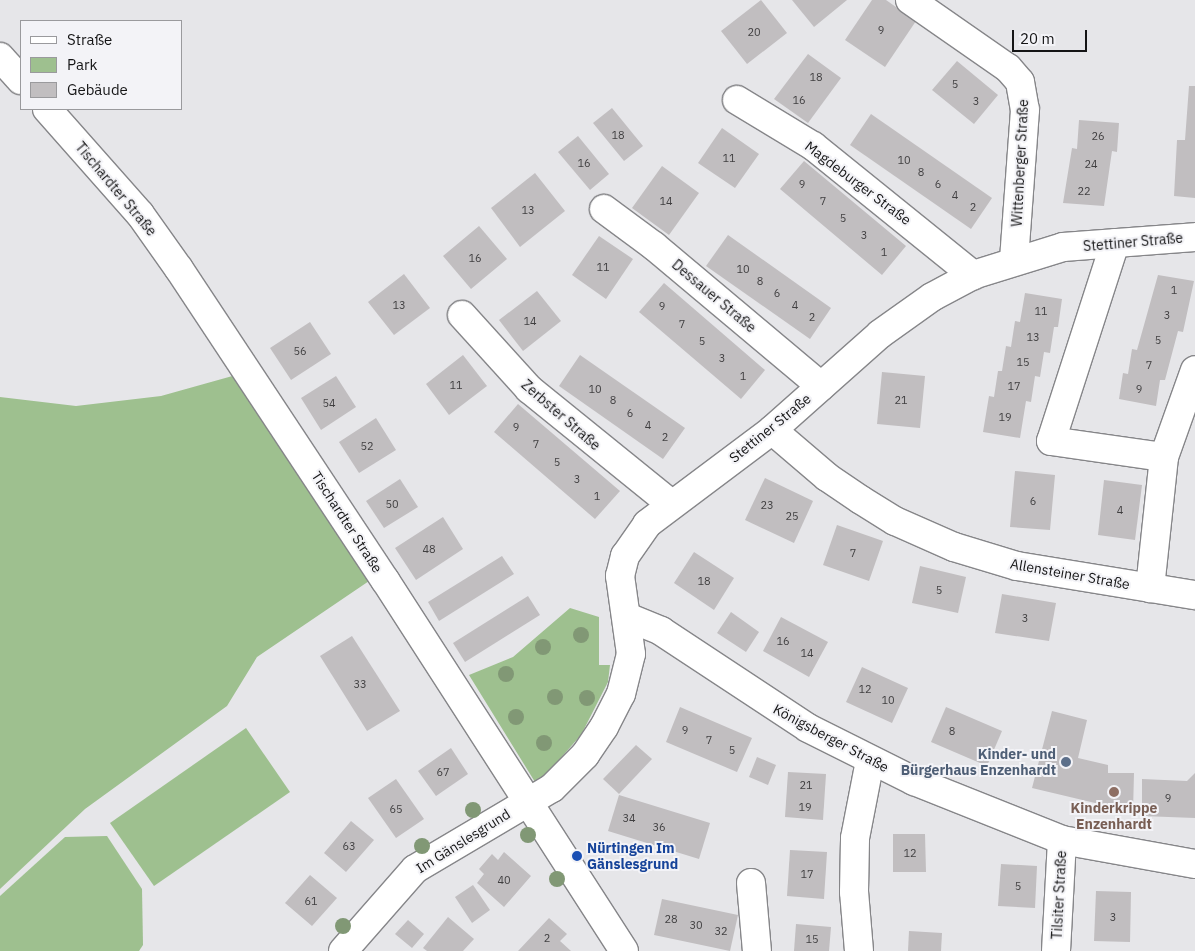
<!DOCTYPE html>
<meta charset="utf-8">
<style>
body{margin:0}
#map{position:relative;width:1195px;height:951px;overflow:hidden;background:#e6e6e9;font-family:"IBM Plex Sans",sans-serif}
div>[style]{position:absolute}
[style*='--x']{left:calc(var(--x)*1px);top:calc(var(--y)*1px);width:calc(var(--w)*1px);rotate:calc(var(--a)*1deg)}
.green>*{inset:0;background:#9ec08f}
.building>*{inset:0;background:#c1bec0}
.roads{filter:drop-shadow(1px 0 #868689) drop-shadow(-1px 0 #868689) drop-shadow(0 1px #868689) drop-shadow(0 -1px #868689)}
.minor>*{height:28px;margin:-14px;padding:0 14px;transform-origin:14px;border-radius:14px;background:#fff}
.trees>*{width:16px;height:16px;margin:-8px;border-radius:50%;background:#819875}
.dots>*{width:14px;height:14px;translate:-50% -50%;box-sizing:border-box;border:2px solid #f3f3f7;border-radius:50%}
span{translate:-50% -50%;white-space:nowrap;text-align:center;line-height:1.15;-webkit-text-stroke:4px #f3f3f7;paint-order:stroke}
.number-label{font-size:11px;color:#403f40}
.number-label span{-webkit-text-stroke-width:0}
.street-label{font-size:14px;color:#151516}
.service-label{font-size:14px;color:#4e5e75;font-weight:700}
.right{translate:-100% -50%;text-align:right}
.education-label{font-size:14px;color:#785e54;font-weight:700}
.transit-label{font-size:14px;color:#164399;font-weight:700}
.left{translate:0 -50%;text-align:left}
.legend{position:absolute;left:20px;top:20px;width:162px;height:90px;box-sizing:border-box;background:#f3f3f7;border:1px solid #9a9a9d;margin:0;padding:6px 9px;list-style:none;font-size:15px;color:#151516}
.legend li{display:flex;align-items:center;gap:10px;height:25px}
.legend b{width:25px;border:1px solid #9a9a9d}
.scale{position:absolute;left:1012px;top:30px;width:75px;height:22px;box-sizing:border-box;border:2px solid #151516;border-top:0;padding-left:6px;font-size:15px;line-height:18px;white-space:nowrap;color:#151516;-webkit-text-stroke:4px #f3f3f7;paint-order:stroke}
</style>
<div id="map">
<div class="green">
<i style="clip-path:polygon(236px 375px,372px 579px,257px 657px,227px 706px,85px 809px,0 889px,0 397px,76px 406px,161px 396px)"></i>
<i style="clip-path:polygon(570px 608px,599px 617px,599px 665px,610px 665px,608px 682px,581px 735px,543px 778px,535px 782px,469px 675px,513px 657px)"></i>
<i style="clip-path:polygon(246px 728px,290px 792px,154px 886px,110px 823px)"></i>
<i style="clip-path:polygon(107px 836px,142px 889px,143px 945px,139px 951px,0 951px,0 896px,65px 837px)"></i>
</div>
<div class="building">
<i style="clip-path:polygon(761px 0,787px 33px,747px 64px,721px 31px)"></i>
<i style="clip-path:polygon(792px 0,847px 0,814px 27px)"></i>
<i style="clip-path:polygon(872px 0,886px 0,916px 21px,885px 67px,845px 40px)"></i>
<i style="clip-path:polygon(808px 54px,841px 78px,808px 123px,774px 99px)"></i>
<i style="clip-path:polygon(957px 61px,998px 95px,974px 124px,932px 90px)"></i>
<i style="clip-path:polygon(1189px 86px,1195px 86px,1195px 198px,1174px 196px,1177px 140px,1185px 140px)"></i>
<i style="clip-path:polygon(612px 108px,643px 146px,624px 161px,593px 123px)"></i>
<i style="clip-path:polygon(871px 114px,992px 198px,971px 229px,850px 145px)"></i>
<i style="clip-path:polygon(1079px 120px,1119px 123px,1117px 152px,1112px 151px,1104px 206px,1063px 203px,1072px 148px,1077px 149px)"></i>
<i style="clip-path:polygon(722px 128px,759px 154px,735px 188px,698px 163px)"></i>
<i style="clip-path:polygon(578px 136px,609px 174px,590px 190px,558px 152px)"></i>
<i style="clip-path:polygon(804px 161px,906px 246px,882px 275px,780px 189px)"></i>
<i style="clip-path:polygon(662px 166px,699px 193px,669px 235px,632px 208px)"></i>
<i style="clip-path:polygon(535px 173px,565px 211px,520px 247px,491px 208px)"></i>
<i style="clip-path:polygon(479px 226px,507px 259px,471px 289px,443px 256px)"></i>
<i style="clip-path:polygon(728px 235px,831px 308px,810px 339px,706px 266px)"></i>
<i style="clip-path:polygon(599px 236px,633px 259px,606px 299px,572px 275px)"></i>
<i style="clip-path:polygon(404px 274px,430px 308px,394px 335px,368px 302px)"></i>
<i style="clip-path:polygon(1158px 275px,1194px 281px,1183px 332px,1178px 331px,1165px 380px,1160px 380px,1156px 406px,1119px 399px,1123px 373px,1128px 374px,1132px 349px,1137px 350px)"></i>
<i style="clip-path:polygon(664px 283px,765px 370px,741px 399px,639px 312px)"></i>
<i style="clip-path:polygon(537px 291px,561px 321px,523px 351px,499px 320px)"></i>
<i style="clip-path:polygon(1025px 293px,1062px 299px,1058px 327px,1054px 327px,1050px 353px,1044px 352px,1040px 377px,1035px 376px,1031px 402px,1026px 401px,1020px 438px,983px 432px,989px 396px,994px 397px,998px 371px,1002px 371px,1006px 346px,1011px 347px,1015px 321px,1020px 322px)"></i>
<i style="clip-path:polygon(310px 322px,331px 354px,291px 380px,270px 348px)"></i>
<i style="clip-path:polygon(463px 355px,487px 386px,449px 415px,426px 384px)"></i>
<i style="clip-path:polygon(580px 355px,685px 428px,663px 459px,559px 386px)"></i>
<i style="clip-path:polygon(882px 372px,925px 376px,920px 428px,877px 424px)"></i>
<i style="clip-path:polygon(336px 376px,356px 407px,321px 430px,301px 398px)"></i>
<i style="clip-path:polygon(518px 404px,620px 491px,595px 519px,494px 432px)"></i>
<i style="clip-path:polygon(376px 418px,396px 450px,359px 473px,339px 442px)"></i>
<i style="clip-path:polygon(1015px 471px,1055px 475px,1050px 530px,1010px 527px)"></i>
<i style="clip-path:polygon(765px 478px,813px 501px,794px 543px,745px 520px)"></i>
<i style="clip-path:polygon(400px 479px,418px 507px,384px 528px,366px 501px)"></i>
<i style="clip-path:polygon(1104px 480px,1142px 485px,1135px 540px,1098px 535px)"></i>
<i style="clip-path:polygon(443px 517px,463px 549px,416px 580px,395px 548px)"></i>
<i style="clip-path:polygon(837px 525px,883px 541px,869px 581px,823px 565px)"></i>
<i style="clip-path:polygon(694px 552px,734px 578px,714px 610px,674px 583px)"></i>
<i style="clip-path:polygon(502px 556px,514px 574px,439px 621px,428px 602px)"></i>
<i style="clip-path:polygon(920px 566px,966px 577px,958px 613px,912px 603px)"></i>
<i style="clip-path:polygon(1002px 594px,1056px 603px,1049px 641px,995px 633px)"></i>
<i style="clip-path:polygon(528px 596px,540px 615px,465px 662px,453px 643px)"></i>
<i style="clip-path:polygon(731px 612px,759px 632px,746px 652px,717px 633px)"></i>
<i style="clip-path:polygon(781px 617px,828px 642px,809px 677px,763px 651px)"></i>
<i style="clip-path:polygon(352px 636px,400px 711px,367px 731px,320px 656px)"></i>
<i style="clip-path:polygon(862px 667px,908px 688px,892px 723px,846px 702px)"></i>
<i style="clip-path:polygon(680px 707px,752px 738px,737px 772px,666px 742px)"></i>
<i style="clip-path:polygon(946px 707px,1002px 731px,987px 766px,931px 742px)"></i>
<i style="clip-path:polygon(1052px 711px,1087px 720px,1078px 758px,1108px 765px,1108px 773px,1134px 773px,1133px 812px,1032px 788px)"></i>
<i style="clip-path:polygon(636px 745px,652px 759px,619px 794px,603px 779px)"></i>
<i style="clip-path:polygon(451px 748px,468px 774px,436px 796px,418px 771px)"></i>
<i style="clip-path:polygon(757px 757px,776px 765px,768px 785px,749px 777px)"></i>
<i style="clip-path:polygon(788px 772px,826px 774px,823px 820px,785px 817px)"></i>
<i style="clip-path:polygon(1195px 773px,1195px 818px,1142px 816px,1142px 779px,1187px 781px)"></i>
<i style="clip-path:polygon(396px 779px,424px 819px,396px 838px,368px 798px)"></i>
<i style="clip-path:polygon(619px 795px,710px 823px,699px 859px,608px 831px)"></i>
<i style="clip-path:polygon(351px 821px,374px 840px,346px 872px,324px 853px)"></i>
<i style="clip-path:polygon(893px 834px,925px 834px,926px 872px,893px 872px)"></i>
<i style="clip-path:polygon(790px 850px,827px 852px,824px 899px,787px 896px)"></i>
<i style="clip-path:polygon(504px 852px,531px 876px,504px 907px,477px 883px,484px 874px,479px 869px,492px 854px,498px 860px)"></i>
<i style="clip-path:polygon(1001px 864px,1037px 866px,1035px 908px,998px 906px)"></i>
<i style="clip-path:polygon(310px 875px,337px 898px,312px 926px,285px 903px)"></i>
<i style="clip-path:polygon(473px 885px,490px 910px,472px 923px,455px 897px)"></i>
<i style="clip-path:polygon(1096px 891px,1131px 892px,1130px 942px,1094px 941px)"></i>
<i style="clip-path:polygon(662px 899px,738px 915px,730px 951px,654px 935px)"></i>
<i style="clip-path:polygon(448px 917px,474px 939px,463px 951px,427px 951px,423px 948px)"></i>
<i style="clip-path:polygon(549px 918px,567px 934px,560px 941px,571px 951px,518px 951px)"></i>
<i style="clip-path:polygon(408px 920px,424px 934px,412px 948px,395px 934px)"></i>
<i style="clip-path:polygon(796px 924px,831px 927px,829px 951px,794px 951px)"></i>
<i style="clip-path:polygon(909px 931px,942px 933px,941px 951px,908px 951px)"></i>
</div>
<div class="roads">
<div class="minor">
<i style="--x:910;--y:0;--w:119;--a:34.8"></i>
<i style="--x:1008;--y:68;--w:18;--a:49"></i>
<i style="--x:1020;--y:82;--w:28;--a:80"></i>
<i style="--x:1025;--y:110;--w:151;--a:94.2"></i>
<i style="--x:0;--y:57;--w:31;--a:48"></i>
<i style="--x:737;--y:100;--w:89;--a:31.2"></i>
<i style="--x:813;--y:146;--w:206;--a:38.9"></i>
<i style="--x:47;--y:109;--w:140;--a:48.5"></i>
<i style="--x:140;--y:214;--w:67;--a:54.7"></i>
<i style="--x:179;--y:269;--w:373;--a:56.5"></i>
<i style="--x:385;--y:580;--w:441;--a:57.2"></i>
<i style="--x:604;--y:209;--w:62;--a:36.5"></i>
<i style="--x:654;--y:246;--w:218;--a:40"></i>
<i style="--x:1115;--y:243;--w:208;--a:107.9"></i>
<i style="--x:1051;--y:441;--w:114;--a:8.1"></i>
<i style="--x:1164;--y:457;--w:132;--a:96.1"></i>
<i style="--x:462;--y:315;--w:100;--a:47.8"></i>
<i style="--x:529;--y:389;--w:183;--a:39"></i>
<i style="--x:772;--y:430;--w:72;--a:40.5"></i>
<i style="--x:827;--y:477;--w:41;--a:34.1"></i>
<i style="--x:861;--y:500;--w:40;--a:32"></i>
<i style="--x:895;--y:521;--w:64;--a:23.8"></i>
<i style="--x:954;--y:547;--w:66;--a:16.8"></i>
<i style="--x:1017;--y:566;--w:180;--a:9.3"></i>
<i style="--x:1164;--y:457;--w:92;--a:-70.4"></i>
<i style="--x:627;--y:617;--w:37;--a:22"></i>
<i style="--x:661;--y:631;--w:176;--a:33.4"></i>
<i style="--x:808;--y:728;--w:119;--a:26.6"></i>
<i style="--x:914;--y:781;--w:159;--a:21.7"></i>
<i style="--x:1062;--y:840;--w:135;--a:10.2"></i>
<i style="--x:751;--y:883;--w:68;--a:85"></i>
<i style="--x:343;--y:951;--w:109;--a:-48.7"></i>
<i style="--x:415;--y:869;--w:159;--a:-30.6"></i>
<i style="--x:552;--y:788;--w:47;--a:-45"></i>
<i style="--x:585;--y:755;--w:34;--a:-56"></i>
<i style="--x:604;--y:727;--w:37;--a:-63"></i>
<i style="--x:621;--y:694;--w:41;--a:-76"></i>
<i style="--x:631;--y:654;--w:79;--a:-98"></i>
<i style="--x:620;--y:576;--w:21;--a:-76"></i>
<i style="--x:625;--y:556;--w:39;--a:-55"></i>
<i style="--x:647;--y:524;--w:156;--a:-36.9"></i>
<i style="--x:772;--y:430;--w:144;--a:-41.6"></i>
<i style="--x:880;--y:334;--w:64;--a:-35.4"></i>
<i style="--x:932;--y:297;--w:47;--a:-28.2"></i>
<i style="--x:973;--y:275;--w:94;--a:-17.3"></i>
<i style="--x:1063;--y:247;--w:132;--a:-4.3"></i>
<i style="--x:859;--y:951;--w:59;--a:-94.8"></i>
<i style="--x:854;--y:892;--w:54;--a:-88.9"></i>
<i style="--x:855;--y:838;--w:78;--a:-79"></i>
<i style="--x:1056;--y:951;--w:111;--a:-86.9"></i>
</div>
</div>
<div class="trees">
<i style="left:581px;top:635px"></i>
<i style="left:543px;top:647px"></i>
<i style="left:506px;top:674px"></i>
<i style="left:555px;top:697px"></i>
<i style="left:587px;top:698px"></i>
<i style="left:516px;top:717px"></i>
<i style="left:544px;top:743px"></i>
<i style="left:473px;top:810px"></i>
<i style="left:528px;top:835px"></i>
<i style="left:422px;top:846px"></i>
<i style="left:557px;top:879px"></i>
<i style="left:343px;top:926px"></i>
</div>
<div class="dots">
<i style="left:1066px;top:762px;background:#5c6f8a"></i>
<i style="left:1114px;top:792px;background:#8d6e63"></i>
<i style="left:577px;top:856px;background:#1a4fb4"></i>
</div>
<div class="number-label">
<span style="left:881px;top:30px">9</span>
<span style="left:754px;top:32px">20</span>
<span style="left:816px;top:77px">18</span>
<span style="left:955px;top:84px">5</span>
<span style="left:799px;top:100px">16</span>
<span style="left:976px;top:101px">3</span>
<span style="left:618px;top:135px">18</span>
<span style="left:1098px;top:136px">26</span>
<span style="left:729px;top:158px">11</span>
<span style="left:904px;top:160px">10</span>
<span style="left:584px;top:163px">16</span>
<span style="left:1091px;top:164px">24</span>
<span style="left:921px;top:172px">8</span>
<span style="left:802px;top:184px">9</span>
<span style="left:938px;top:184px">6</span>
<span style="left:1084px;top:191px">22</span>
<span style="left:955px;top:195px">4</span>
<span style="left:666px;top:201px">14</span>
<span style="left:823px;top:201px">7</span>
<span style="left:973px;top:207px">2</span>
<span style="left:528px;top:210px">13</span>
<span style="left:843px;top:218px">5</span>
<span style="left:864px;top:235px">3</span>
<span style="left:884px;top:252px">1</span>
<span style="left:475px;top:258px">16</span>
<span style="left:603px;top:267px">11</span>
<span style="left:743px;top:269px">10</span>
<span style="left:760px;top:281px">8</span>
<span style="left:1174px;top:290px">1</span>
<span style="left:777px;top:293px">6</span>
<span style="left:399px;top:305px">13</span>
<span style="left:795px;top:305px">4</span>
<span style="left:662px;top:306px">9</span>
<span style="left:1041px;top:311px">11</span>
<span style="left:1167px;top:315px">3</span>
<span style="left:812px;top:317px">2</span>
<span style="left:530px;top:321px">14</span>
<span style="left:682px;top:324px">7</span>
<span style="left:1033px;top:337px">13</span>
<span style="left:1158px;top:340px">5</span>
<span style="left:702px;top:341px">5</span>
<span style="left:300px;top:351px">56</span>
<span style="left:722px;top:358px">3</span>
<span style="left:1023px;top:362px">15</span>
<span style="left:1149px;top:365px">7</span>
<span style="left:743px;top:376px">1</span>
<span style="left:456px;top:385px">11</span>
<span style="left:1014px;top:386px">17</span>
<span style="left:595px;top:389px">10</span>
<span style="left:1139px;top:389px">9</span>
<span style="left:613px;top:400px">8</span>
<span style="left:901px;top:400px">21</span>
<span style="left:329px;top:403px">54</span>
<span style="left:630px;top:413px">6</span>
<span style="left:1005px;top:417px">19</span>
<span style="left:648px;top:425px">4</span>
<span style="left:516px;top:427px">9</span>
<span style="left:665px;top:437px">2</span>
<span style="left:536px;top:444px">7</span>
<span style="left:367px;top:446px">52</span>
<span style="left:557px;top:462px">5</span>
<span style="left:577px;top:479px">3</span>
<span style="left:597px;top:496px">1</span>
<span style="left:1033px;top:501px">6</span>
<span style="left:392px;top:504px">50</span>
<span style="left:767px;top:505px">23</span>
<span style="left:1120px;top:510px">4</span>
<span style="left:792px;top:516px">25</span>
<span style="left:429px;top:549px">48</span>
<span style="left:853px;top:553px">7</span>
<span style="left:704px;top:581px">18</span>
<span style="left:939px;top:590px">5</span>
<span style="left:1025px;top:618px">3</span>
<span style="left:783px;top:641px">16</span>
<span style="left:807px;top:653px">14</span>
<span style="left:360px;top:684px">33</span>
<span style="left:865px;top:689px">12</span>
<span style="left:888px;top:700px">10</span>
<span style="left:685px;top:730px">9</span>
<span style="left:952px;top:731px">8</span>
<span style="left:709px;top:740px">7</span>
<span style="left:732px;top:750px">5</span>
<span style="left:443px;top:772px">67</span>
<span style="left:806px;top:785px">21</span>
<span style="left:1168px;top:798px">9</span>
<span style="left:805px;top:807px">19</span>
<span style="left:396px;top:809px">65</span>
<span style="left:629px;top:818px">34</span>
<span style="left:659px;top:827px">36</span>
<span style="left:349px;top:846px">63</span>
<span style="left:910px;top:853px">12</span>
<span style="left:807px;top:874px">17</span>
<span style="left:504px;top:880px">40</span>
<span style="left:1018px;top:886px">5</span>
<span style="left:311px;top:901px">61</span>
<span style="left:1113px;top:917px">3</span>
<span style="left:671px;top:919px">28</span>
<span style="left:696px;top:925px">30</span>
<span style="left:721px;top:931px">32</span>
<span style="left:547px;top:938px">2</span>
<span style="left:812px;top:939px">15</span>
</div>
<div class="street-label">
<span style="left:1020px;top:163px;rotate:-87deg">Wittenberger Straße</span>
<span style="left:858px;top:183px;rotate:37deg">Magdeburger Straße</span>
<span style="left:116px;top:189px;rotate:50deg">Tischardter Straße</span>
<span style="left:1133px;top:242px;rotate:-5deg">Stettiner Straße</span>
<span style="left:714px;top:296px;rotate:40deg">Dessauer Straße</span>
<span style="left:561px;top:415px;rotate:41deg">Zerbster Straße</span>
<span style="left:770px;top:428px;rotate:-39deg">Stettiner Straße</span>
<span style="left:347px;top:522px;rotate:57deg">Tischardter Straße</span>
<span style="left:1070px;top:574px;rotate:10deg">Allensteiner Straße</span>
<span style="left:831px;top:738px;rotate:28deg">Königsberger Straße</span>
<span style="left:463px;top:841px;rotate:-32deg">Im Gänslesgrund</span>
<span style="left:1059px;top:895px;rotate:-87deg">Tilsiter Straße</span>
</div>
<div class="service-label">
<span class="right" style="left:1056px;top:762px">Kinder- und<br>Bürgerhaus Enzenhardt</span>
</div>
<div class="education-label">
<span style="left:1114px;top:816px">Kinderkrippe<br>Enzenhardt</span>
</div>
<div class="transit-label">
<span class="left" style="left:587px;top:856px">Nürtingen Im<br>Gänslesgrund</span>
</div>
<ul class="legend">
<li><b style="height:6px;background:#fff"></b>Straße</li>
<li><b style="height:14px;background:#9ec08f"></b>Park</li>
<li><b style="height:14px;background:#c1bec0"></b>Gebäude</li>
</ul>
<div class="scale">20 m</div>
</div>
